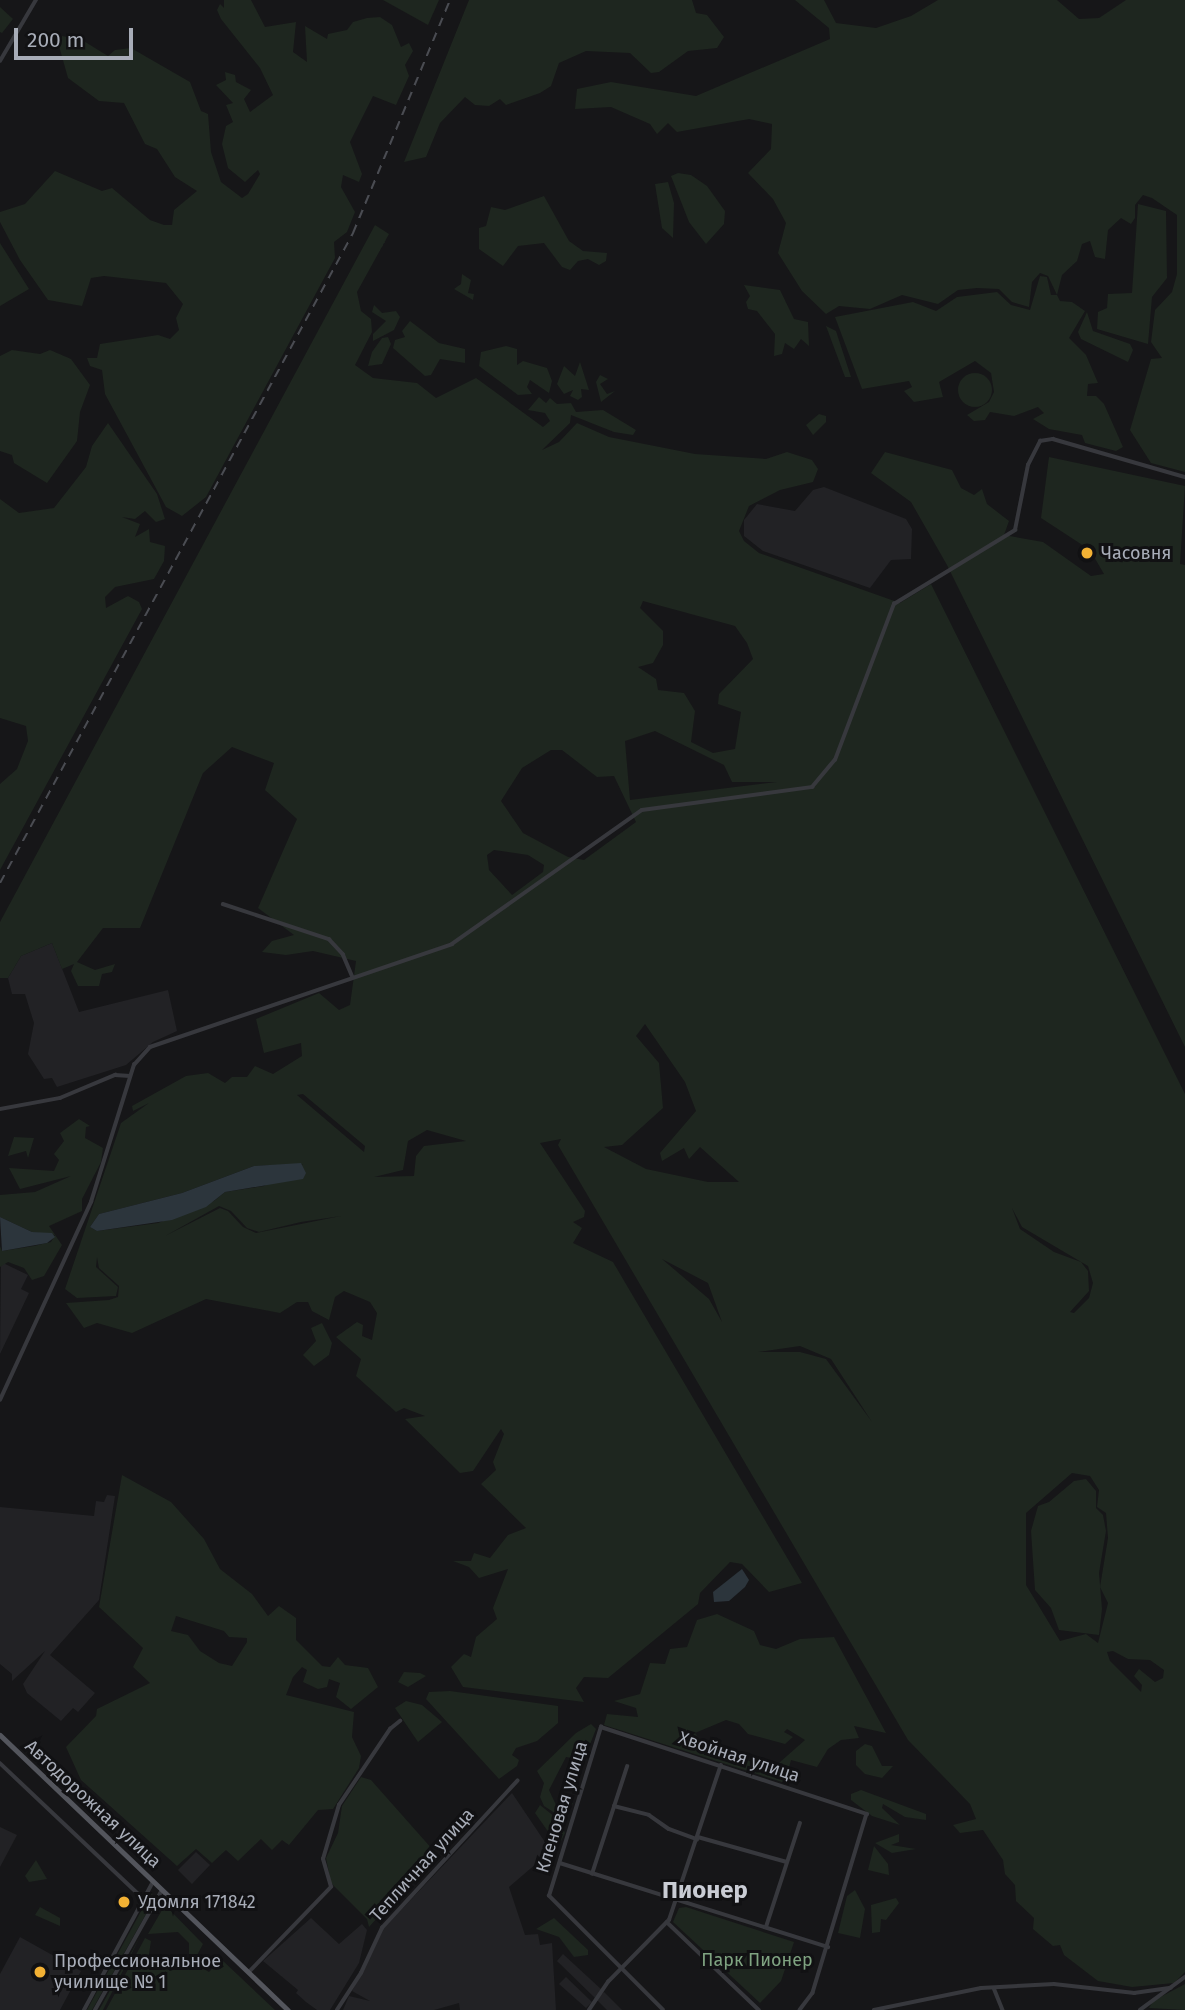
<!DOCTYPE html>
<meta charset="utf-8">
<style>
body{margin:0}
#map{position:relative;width:1185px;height:2010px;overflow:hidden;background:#161618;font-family:"Fira Sans",sans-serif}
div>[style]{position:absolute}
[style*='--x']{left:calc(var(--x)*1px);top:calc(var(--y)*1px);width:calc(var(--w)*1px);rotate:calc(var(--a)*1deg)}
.built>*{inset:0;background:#222225}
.green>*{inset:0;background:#1e261f}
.round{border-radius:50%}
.water>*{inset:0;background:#2c353c}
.minor>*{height:3.5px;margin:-1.75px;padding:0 1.75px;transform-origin:1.75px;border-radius:1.75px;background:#37383d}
.major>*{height:5px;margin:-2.5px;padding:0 2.5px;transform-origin:2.5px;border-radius:2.5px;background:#53555c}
.rail>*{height:2px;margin-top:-1px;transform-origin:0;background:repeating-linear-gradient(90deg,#4a4c52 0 9px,transparent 0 16px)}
.dots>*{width:19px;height:19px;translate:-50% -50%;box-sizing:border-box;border:4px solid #111113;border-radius:50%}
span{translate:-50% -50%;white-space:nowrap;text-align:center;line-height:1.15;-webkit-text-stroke:6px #111113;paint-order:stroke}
.poi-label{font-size:18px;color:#a8adb8}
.left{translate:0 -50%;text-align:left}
.street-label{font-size:18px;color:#a8adb8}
.park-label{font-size:18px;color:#7fa381}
.district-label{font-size:24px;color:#c9ccd4;font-weight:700}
.scale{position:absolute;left:14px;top:28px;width:119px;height:32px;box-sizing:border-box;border:4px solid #a8adb8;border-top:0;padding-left:9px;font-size:21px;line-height:24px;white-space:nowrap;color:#a8adb8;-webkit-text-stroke:5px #111113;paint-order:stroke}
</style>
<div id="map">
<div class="built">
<i style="clip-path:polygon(824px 487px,906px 519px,912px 529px,911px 559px,891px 560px,870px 588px,763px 551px,744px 536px,744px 520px,757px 504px,795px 511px,813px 490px)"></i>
<i style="clip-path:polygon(52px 943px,79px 1012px,168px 990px,177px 1031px,153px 1042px,126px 1065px,57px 1087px,52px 1078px,44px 1079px,28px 1054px,34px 1023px,25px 994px,12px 994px,8px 978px,21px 956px)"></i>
<i style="clip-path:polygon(1px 1262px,28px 1275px,21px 1289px,29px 1293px,0 1354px)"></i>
<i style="clip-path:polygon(107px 1495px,115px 1496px,99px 1600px,50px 1655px,95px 1693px,78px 1712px,73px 1708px,61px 1721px,27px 1693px,23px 1684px,45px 1651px,12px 1681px,12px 1674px,0 1664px,0 1507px,94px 1516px,96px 1501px,104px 1502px)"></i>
<i style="clip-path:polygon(512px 1793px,551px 1851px,509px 1887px,525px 1935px,538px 1934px,540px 1945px,552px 1943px,556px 2010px,460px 2010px,459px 2003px,434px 2010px,343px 2010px,349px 1996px,370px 2001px,352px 1991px,383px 1929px)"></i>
<i style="clip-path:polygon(0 1827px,17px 1835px,0 1867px)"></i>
<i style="clip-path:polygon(196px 1852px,210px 1865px,192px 1884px,178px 1870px)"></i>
<i style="clip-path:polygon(311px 1918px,339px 1944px,362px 1924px,367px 1930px,359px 1963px,330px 2010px,317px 2010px,306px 2002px,296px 1993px,298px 1990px,263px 1961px)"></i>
<i style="clip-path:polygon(20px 1937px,81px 1971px,60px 2010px,0 2010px,0 1974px)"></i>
<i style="clip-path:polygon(563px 1954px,602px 1990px,595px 1998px,557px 1961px)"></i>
<i style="clip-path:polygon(566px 1977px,592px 2002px,586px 2008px,559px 1984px)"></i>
<i style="clip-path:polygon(604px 1992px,622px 2010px,607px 2010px,596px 1999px)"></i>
</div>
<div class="green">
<i style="clip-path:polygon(224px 0,251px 0,265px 27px,296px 22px,293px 52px,307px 62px,305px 26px,327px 39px,328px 34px,347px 30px,353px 22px,367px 18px,380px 17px,392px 25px,401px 47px,409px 43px,413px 51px,405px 65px,409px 76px,396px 105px,373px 96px,350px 142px,362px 174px,359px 182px,343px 175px,341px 187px,355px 212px,347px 232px,334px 242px,335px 258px,206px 497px,182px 516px,166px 507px,105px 394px,102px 370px,90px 366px,87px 358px,97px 358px,100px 344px,158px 335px,170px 339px,179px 330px,176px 318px,183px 304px,166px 283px,104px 276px,91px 278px,82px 306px,48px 300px,20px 260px,0 222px,0 212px,25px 204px,55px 171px,102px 191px,112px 188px,150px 220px,164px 225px,172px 225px,174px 210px,197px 191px,175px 177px,157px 149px,145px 144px,124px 103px,99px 101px,68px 78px,59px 46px,62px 36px,82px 40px,108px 56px,115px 50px,131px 48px,190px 82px,201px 111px,208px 114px,211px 152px,221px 182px,242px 198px,248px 194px,260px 174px,258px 170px,245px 182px,228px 168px,222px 144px,226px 126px,233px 122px,226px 105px,233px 103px,216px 85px,226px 80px,225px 72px,235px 75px,236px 82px,251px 90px,244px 99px,250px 112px,273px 95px,260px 68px,221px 19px,217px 10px,220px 4px,224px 8px)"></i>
<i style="clip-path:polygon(383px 0,439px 0,428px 25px)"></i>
<i style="clip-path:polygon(469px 0,692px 0,696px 13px,707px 15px,724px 37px,717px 48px,688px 51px,659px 72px,651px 73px,630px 53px,586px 51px,559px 63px,551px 86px,540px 93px,506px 105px,500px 99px,489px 106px,475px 105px,465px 97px,440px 123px,426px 157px,404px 162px)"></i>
<i style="clip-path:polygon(795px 0,824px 0,836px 23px,876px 28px,911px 16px,938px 0,1057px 0,1079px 19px,1099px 18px,1126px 0,1185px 0,1185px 472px,1151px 463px,1130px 430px,1151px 359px,1162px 358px,1151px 342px,1155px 310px,1172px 292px,1177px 274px,1177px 215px,1152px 198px,1143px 195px,1135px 205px,1135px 218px,1131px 224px,1121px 218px,1108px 230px,1105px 259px,1095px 257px,1090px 241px,1082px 244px,1077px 261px,1062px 275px,1057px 295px,1060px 301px,1072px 302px,1085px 311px,1069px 338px,1086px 355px,1098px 383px,1088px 384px,1087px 396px,1096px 396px,1104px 404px,1123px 447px,1116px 451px,1085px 443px,1082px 435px,1049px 429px,1033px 419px,1044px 413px,1038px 407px,1014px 416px,990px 412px,985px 420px,974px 421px,967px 415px,989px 402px,994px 392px,991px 373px,975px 361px,939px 382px,943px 397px,914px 402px,904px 391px,912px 387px,909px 381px,862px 389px,835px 317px,913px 302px,936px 311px,957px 297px,997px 292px,1011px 305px,1030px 310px,1040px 276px,1047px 277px,1051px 295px,1057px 295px,1048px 276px,1040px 273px,1032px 282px,1029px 307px,1012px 302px,999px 289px,977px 288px,958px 290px,938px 304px,902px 295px,870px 309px,839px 306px,826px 314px,802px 291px,778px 253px,786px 223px,773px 199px,748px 173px,771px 149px,772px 124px,749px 119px,677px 132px,668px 123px,657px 134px,650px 124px,611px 107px,575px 109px,577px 89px,611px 82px,696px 96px,830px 39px,829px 28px)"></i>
<i style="clip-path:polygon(0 7px,13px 19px,2px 33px,0 32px)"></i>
<i style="clip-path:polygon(678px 173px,691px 175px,707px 186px,725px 211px,724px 224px,706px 244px,689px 222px,671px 176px)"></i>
<i style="clip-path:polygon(668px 182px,674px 203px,673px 238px,662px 228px,655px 184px)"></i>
<i style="clip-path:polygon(544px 196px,569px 241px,583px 251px,607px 253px,606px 261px,599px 265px,588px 259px,578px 261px,570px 270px,562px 267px,544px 243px,518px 246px,503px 266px,479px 249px,479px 228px,486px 226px,491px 207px,505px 210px)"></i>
<i style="clip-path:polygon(1138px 204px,1166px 211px,1167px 278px,1152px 297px,1148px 344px,1097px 329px,1098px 312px,1107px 308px,1108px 294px,1132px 293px)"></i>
<i style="clip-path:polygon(evenodd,375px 225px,389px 234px,357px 292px,361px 311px,371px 319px,372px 332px,355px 365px,373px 378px,417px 383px,436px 398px,476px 378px,543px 427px,550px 421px,545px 413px,528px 410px,539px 397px,546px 403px,550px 398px,557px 404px,571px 403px,576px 412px,603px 410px,636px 430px,633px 435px,614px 432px,571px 415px,570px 423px,542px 450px,559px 442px,577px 423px,609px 437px,695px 454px,766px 459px,787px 452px,812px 460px,818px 469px,813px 482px,780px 490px,749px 506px,739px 531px,744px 541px,759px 553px,900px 603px,931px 584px,1185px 1094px,1185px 1972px,1174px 1983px,1132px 1987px,1098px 1981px,1064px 1955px,1060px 1945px,1053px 1946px,1033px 1929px,1034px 1918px,1016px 1901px,1015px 1885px,1005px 1874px,1003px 1860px,983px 1830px,960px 1833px,953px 1825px,976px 1819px,970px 1804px,908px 1740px,558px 1145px,561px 1139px,540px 1143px,585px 1211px,584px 1217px,573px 1222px,582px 1228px,573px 1243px,613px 1262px,802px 1583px,769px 1592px,742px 1564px,730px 1562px,700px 1593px,698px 1604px,608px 1678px,584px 1677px,576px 1688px,584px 1702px,463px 1687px,451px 1667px,464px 1654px,471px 1657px,476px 1637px,497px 1619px,493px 1608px,508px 1569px,479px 1578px,469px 1567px,453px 1561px,471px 1561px,474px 1553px,490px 1558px,508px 1535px,526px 1528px,481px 1484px,496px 1470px,493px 1462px,504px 1434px,501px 1429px,473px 1471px,460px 1473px,405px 1419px,425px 1416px,404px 1408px,396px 1412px,356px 1376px,361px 1359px,336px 1337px,357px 1322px,363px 1325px,362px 1336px,372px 1340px,377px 1313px,370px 1302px,344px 1291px,335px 1297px,329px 1320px,312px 1311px,308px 1302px,297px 1302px,280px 1313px,206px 1299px,132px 1333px,97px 1323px,84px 1328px,66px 1303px,109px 1300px,118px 1297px,119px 1286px,99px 1268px,97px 1257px,96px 1267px,118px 1287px,116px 1296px,77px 1298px,65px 1289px,121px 1123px,149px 1103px,133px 1111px,132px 1106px,186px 1076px,208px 1073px,225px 1083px,232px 1077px,247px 1077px,255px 1066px,273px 1074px,302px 1056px,301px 1043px,264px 1053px,256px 1019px,319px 993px,339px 1010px,350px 1005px,356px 961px,313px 951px,286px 955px,262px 952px,272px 941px,294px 935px,258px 908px,297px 819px,265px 790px,274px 763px,232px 747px,203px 773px,140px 928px,103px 928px,77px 962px,95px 970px,115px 964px,112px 972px,102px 974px,99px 986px,78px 986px,71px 971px,74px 964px,62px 969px,52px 943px,21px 956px,8px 978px,0 978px,0 922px,375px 225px,643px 601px,735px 626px,747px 643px,753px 659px,719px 694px,718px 704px,741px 712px,735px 749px,713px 753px,691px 742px,695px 711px,684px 693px,658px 690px,656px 679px,638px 667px,653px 663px,663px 645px,663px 631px,640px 608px,643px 601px,375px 225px,655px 731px,724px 765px,732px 782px,777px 782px,630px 800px,625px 741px,655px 731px,375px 225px,551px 750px,562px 750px,597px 777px,614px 776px,636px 822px,584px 860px,568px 857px,523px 833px,501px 801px,522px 768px,551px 750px,375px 225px,494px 850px,528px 855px,544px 865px,543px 872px,512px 895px,489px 870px,487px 855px,494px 850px,375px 225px,645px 1024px,685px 1082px,696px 1111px,660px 1153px,662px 1161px,684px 1148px,689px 1159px,700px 1147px,739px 1182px,708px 1182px,646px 1169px,604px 1147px,622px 1145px,663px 1108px,659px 1063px,636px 1036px,645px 1024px,375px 225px,303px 1094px,365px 1146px,364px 1152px,297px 1095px,303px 1094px,375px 225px,427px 1130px,466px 1141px,424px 1146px,416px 1156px,414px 1176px,374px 1177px,403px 1170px,408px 1141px,427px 1130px,375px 225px,303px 1164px,264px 1186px,225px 1192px,214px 1201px,158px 1223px,97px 1231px,90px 1227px,99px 1214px,182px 1193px,254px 1166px,303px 1164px,375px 225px,219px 1206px,231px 1211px,247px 1228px,259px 1232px,301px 1222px,341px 1216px,256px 1233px,243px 1227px,228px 1211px,220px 1208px,165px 1236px,219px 1206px,375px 225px,1012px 1208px,1022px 1227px,1088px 1266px,1093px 1283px,1089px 1298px,1074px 1313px,1070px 1312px,1089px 1291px,1088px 1271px,1081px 1262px,1054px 1252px,1020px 1229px,1012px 1208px,375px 225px,662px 1259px,708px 1283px,722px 1322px,709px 1299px,662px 1259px,375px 225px,800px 1346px,831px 1359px,872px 1422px,826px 1359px,800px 1352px,758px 1352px,800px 1346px,375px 225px,1072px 1473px,1090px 1476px,1099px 1490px,1097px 1507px,1106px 1513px,1108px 1538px,1100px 1587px,1108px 1603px,1098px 1643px,1086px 1634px,1060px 1641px,1026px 1585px,1026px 1513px,1072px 1473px,375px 225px,1113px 1651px,1128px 1659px,1150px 1660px,1164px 1670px,1163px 1678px,1155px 1682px,1139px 1669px,1134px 1676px,1142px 1685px,1141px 1692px,1110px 1661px,1107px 1652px,1113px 1651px)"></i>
<i style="clip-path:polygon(0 243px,29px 289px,0 306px)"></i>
<i style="clip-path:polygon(462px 274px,471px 280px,468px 293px,474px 294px,473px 300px,454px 289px,461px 284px)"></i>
<i style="clip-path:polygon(744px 285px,780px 290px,794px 319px,808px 322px,809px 346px,801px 339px,794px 349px,785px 343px,782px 354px,774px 356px,775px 334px,757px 311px,748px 309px,746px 302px,750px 296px)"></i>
<i style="clip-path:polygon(374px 305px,382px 313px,396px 311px,400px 317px,394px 330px,373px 341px,373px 334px,386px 321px,372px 312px)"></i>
<i style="clip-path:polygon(1087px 312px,1093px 331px,1130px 344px,1133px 350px,1128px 362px,1081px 339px,1078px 332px)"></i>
<i style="clip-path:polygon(410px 321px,439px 343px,465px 349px,465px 363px,440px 359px,431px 375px,425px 376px,393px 348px,395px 340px,405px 337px,402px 331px)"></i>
<i style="clip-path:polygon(826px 326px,836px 331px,851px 377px,845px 377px)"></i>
<i style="clip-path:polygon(388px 337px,391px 344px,382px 364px,368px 366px,372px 352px,382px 338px)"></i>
<i style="clip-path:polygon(506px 346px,517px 349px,517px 365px,523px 361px,547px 368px,552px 381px,549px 393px,530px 380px,527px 387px,532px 394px,518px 395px,479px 366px,481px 352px)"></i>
<i style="clip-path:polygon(12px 350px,40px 354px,50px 350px,71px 359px,90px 385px,80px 412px,77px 441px,47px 483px,14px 463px,12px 455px,0 451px,0 356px)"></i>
<i style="clip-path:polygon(580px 362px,589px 390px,581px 389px,582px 397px,578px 400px,570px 396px,573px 390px,564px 394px,557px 384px,564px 366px,575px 376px)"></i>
<i class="round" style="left:958px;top:373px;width:34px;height:34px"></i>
<i style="clip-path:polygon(600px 375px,608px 379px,600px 384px,607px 394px,615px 391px,601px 402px,596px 382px)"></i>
<i style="clip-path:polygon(819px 414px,826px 416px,826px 422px,813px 435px,806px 425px)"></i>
<i style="clip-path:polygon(108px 423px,157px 494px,165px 519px,156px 522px,145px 511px,135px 519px,122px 517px,140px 524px,135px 537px,149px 529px,150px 542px,165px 546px,164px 561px,154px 579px,115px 587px,105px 597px,106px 608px,128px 596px,139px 602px,142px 609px,0 870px,0 784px,17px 769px,28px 741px,26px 726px,0 718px,0 499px,19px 513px,54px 508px,86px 467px,92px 446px)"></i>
<i style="clip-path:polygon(885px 452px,952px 470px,961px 488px,974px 495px,982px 489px,987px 504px,1009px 521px,1004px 535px,1043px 542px,1091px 576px,1104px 574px,1090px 550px,1041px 518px,1049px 457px,1185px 486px,1180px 564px,1185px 565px,1185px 1047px,947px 565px,911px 502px,871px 473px)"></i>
<i style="clip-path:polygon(79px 1119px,90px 1126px,86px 1127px,85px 1138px,103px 1148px,101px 1162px,82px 1199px,82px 1211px,49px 1226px,62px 1245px,44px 1276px,32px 1280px,24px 1268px,8px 1262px,0 1267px,0 1246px,2px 1251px,34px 1246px,51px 1242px,55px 1235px,32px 1232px,0 1217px,0 1195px,35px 1192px,71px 1176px,20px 1189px,9px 1168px,54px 1171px,59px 1160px,54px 1154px,64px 1141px,60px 1133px)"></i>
<i style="clip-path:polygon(14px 1137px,34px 1138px,28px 1158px,26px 1151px,8px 1156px)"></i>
<i style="clip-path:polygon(322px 1323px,332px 1343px,329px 1355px,314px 1366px,303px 1355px,316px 1341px,311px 1328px)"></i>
<i style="clip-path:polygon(evenodd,122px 1475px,171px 1502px,204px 1539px,220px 1569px,252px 1594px,268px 1616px,279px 1606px,296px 1618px,296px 1640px,322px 1666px,330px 1667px,338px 1657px,345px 1665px,368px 1668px,378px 1687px,351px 1709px,336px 1697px,340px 1683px,329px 1679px,327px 1687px,318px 1689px,303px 1682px,307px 1670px,302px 1667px,293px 1677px,286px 1695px,354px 1712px,352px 1737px,361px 1756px,359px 1768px,333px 1809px,318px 1810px,289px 1845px,282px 1840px,272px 1850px,261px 1839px,238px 1861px,226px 1850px,212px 1863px,196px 1849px,177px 1866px,81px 1780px,66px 1747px,96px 1716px,97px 1709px,150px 1683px,133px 1667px,143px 1648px,99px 1607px,122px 1475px,176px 1616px,224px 1631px,229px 1637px,247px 1638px,247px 1642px,232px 1666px,219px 1663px,200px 1651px,188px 1635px,171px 1631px,176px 1616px)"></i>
<i style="clip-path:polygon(1086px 1479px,1096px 1491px,1096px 1508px,1103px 1515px,1106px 1531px,1099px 1573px,1102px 1609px,1099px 1635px,1059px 1630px,1051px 1608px,1035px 1590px,1031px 1531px,1038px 1506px,1049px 1502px,1074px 1481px)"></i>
<i style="clip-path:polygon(evenodd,717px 1614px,754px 1631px,760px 1645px,776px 1649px,800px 1639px,834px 1637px,886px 1733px,854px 1726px,859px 1738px,841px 1740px,828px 1749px,817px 1767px,791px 1760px,785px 1783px,604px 1725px,607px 1714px,638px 1717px,636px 1708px,614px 1701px,640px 1694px,650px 1663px,665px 1664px,670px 1649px,687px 1647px,697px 1620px,717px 1614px,726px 1720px,739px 1724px,748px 1734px,785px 1744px,793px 1737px,784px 1732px,787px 1729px,805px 1740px,771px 1770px,701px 1741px,695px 1733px,726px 1720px)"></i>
<i style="clip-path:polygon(404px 1672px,420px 1673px,426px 1676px,408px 1687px,398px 1682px)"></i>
<i style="clip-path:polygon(450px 1691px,558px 1706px,558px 1723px,537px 1741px,516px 1748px,512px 1755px,519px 1760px,517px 1766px,499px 1779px,426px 1699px,429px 1692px)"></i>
<i style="clip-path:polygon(406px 1701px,422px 1705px,442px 1722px,418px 1742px,395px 1708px)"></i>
<i style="clip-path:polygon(591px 1724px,596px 1729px,587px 1752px,582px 1760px,566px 1757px,549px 1790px,556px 1805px,561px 1801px,573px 1803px,564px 1819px,544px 1806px,540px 1797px,544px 1783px,537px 1771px,576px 1733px)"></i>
<i style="clip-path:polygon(865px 1744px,872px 1746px,882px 1766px,893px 1766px,882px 1778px,865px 1774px,856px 1765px,856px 1751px)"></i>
<i style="clip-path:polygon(361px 1777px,371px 1780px,433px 1850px,431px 1858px,369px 1927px,367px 1919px,331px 1883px,326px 1858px,338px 1833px,342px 1806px)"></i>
<i style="clip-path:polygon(861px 1790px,926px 1814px,926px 1820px,905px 1817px,883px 1804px,882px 1808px,900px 1825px,872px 1816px,851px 1800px,851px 1794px)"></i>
<i style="clip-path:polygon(540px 1805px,560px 1821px,565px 1833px,561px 1841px,554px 1840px,535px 1813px)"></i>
<i style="clip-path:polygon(899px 1834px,899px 1842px,891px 1845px,916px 1849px,892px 1853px,875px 1843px)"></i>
<i style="clip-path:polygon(874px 1846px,888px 1864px,889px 1875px,868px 1870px)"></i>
<i style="clip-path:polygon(36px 1860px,47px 1879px,29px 1882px,25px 1876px)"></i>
<i style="clip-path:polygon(855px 1890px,865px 1909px,860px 1938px,838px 1933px,847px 1896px)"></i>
<i style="clip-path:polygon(151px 1893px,155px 1898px,92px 2010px,87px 2010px)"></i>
<i style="clip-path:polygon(896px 1898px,899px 1903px,886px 1920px,881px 1919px,880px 1932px,872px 1933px,871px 1905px)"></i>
<i style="clip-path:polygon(165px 1905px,203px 1944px,195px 1959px,189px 1956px,189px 1943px,178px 1932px,148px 1934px)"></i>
<i style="clip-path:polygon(40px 1907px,60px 1918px,60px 1926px,35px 1915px)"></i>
<i style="clip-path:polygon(686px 1907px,794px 1942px,781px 1981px,760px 2003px,673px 1922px,679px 1908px)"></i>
<i style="clip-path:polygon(554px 1918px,588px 1950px,588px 1955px,574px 1957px,559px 1937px,536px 1929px)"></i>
<i style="clip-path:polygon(141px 1935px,103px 2010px,99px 2010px,121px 1971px)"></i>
<i style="clip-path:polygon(145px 1938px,151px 1941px,149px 1954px,156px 1967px,174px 1970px,187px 1959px,209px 1972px,221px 1959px,275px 2010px,106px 2010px)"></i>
<i style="clip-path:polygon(1185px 1984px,1185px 2010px,1149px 2008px,1153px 2001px)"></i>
</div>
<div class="water">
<i style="clip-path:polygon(301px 1163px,306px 1173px,303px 1179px,225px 1192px,206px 1207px,172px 1220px,97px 1231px,90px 1227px,99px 1214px,182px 1193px,254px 1166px)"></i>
<i style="clip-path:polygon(0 1217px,32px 1232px,52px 1233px,55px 1237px,47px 1243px,2px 1251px)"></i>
<i style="clip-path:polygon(742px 1569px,749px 1580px,745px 1587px,729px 1601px,714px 1602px,713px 1592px)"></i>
</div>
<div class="minor">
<i style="--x:0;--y:61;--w:71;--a:-59.5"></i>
<i style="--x:223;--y:904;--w:112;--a:18.3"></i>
<i style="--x:329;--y:939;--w:21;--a:47"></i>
<i style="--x:343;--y:954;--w:25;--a:67"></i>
<i style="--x:0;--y:1109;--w:61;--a:-10.4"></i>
<i style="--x:60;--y:1098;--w:60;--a:-22.7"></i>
<i style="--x:115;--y:1075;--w:15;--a:4"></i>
<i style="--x:0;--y:1400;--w:218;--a:-65.3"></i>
<i style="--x:91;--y:1202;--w:144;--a:-72.6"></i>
<i style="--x:134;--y:1065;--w:24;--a:-48"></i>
<i style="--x:150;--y:1047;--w:319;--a:-18.8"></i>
<i style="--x:452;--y:944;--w:232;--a:-35.2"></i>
<i style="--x:642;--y:810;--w:172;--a:-7.7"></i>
<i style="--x:812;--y:787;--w:35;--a:-50"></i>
<i style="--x:835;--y:760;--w:167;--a:-69.3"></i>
<i style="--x:894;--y:604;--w:142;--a:-31.4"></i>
<i style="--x:1015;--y:530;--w:66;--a:-78.7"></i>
<i style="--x:1028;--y:465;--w:27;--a:-63"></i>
<i style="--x:1040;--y:441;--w:13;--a:-9"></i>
<i style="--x:1053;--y:439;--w:137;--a:16.1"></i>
<i style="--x:0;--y:1763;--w:199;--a:43.4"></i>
<i style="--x:614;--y:1806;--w:36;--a:14"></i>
<i style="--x:649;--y:1815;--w:24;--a:35"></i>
<i style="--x:669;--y:1829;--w:30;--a:20"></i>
<i style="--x:698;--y:1837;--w:92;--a:15.7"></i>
<i style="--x:560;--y:1863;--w:281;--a:17.4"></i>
<i style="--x:592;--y:1874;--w:113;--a:-71.9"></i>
<i style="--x:667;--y:1922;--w:127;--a:43.7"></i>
<i style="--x:766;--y:1927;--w:109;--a:-71.9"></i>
<i style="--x:249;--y:1972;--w:118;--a:-46"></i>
<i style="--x:331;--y:1887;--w:29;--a:-106"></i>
<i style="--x:323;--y:1859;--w:56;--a:-73.5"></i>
<i style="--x:339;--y:1805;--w:92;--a:-56.1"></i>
<i style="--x:390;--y:1729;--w:13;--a:-39"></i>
<i style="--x:994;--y:1988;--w:24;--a:68"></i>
<i style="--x:84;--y:2010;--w:145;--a:-61.7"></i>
<i style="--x:95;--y:2010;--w:137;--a:-60.8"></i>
<i style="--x:337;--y:2010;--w:44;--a:-57"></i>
<i style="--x:361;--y:1973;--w:50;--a:-65"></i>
<i style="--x:382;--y:1928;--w:200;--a:-47.4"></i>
<i style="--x:589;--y:2010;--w:34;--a:-56"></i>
<i style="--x:608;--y:1982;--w:87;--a:-45.5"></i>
<i style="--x:669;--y:1920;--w:163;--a:-71.5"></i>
<i style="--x:663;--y:2010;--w:161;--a:-135"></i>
<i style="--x:549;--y:1896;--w:177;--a:-72.9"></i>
<i style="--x:601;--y:1727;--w:280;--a:18.1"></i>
<i style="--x:867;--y:1814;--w:187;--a:106.8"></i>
<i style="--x:813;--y:1993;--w:21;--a:127"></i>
<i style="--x:874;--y:2010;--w:109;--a:-11.6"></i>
<i style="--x:981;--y:1988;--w:73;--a:-3.1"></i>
<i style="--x:1054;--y:1984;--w:81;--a:6.4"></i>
<i style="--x:1134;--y:1993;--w:37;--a:-8"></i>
<i style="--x:1140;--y:2010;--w:56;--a:-36.3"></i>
</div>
<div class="major">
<i style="--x:0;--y:1735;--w:398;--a:43.7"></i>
</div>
<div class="rail">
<i style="--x:0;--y:883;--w:740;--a:-61.49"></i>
<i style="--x:353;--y:233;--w:252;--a:-67.4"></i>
</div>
<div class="dots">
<i style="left:1087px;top:553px;background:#f2b134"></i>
<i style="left:124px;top:1902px;background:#f2b134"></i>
<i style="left:40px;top:1972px;background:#f2b134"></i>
</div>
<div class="poi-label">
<span class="left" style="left:1101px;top:553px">Часовня</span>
<span class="left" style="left:138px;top:1902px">Удомля 171842</span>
<span class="left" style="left:54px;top:1972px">Профессиональное<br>училище № 1</span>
</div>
<div class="street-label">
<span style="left:739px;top:1757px;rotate:18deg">Хвойная улица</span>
<span style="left:93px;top:1804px;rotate:43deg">Автодорожная улица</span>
<span style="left:562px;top:1807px;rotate:-73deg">Кленовая улица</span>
<span style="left:422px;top:1865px;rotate:-48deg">Тепличная улица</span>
</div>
<div class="park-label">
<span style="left:757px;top:1960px">Парк Пионер</span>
</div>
<div class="district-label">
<span style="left:705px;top:1891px">Пионер</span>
</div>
<div class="scale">200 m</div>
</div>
